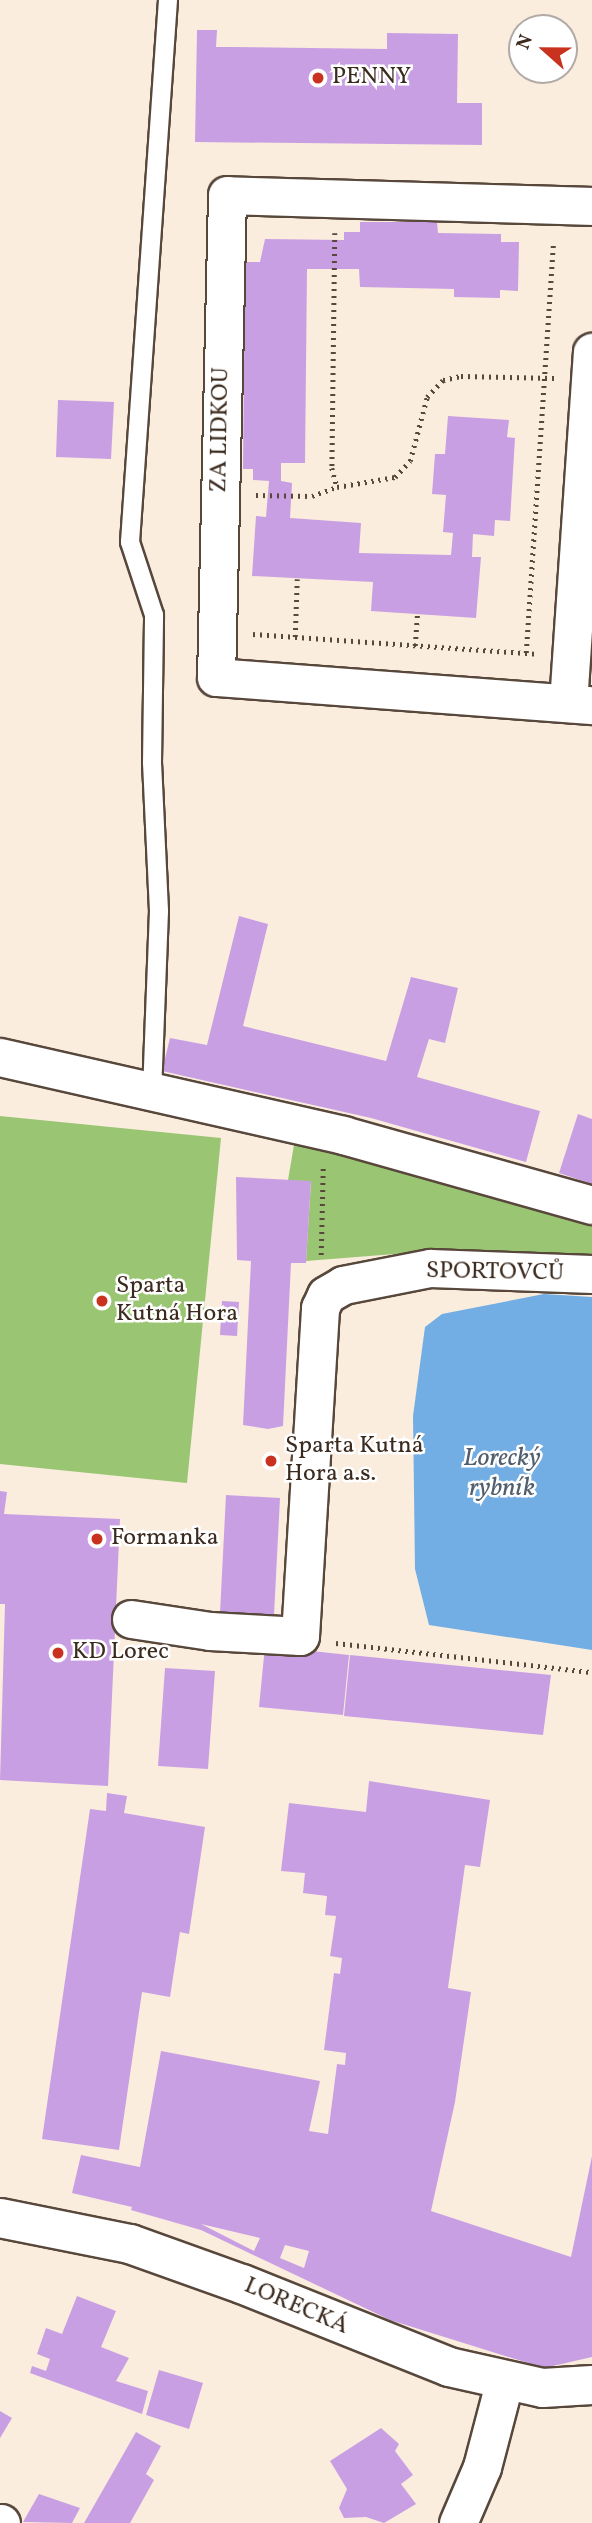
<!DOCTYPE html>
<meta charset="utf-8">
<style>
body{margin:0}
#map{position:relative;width:592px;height:2523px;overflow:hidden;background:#faedde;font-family:Vollkorn,serif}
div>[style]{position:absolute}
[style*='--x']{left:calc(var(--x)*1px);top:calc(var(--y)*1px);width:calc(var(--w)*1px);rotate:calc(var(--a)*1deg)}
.green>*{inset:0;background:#9ac572}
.water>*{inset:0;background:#72ade3}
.building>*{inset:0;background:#c99fe3}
.path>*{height:4.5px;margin-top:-2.25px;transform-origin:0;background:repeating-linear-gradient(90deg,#58473b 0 2px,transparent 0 7px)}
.roads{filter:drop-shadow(2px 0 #58473b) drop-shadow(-2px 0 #58473b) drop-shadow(0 2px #58473b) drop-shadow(0 -2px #58473b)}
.service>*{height:18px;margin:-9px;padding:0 9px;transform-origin:9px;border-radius:9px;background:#fff}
.minor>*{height:37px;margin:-18.5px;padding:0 18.5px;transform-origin:18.5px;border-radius:18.5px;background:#fff}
.tertiary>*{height:38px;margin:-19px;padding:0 19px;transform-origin:19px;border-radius:19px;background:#fff}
.dots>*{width:19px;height:19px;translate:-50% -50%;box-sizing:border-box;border:4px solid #fff;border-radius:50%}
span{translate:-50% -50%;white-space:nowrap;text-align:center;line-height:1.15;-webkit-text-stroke:5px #fff;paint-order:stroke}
.poi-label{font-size:24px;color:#3b2a1e}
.left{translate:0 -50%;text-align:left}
.street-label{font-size:24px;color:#3b2a1e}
.water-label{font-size:26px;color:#515e6d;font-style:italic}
.north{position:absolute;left:508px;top:14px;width:70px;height:70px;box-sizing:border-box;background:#fff;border:2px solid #b1aaa5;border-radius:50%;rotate:291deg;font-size:19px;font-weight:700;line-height:28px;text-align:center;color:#3b2a1e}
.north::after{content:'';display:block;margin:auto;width:24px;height:32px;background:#c8321e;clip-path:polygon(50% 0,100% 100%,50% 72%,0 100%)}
</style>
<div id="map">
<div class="green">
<i style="clip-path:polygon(0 1116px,221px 1138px,187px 1483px,0 1464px)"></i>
<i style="clip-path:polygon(295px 1139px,592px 1224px,592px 1260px,420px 1252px,306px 1261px,311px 1182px,288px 1180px)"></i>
</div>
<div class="water">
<i style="clip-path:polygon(544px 1294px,592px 1297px,592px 1650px,429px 1625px,415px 1569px,413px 1416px,425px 1327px,442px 1314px)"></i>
</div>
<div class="building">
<i style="clip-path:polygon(197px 30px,217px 30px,216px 47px,233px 47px,387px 49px,387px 33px,458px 34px,457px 103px,482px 103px,482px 145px,195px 142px)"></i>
<i style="clip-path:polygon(360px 222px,437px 222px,438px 233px,501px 234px,501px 242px,519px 242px,518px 291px,500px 290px,500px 298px,454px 297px,454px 289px,360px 287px,359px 269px,307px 269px,305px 463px,281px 463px,281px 481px,292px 483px,290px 518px,361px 523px,359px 553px,451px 555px,453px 533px,443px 532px,446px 495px,432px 494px,435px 454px,445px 454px,448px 416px,509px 420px,507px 437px,515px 438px,510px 521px,495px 520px,494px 536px,473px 534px,472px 557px,481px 557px,476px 618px,371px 611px,373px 582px,252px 576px,256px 516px,266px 517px,269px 481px,253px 480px,253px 469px,243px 469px,245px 262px,260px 262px,265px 239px,344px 240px,344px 232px,360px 232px)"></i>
<i style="clip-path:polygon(58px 400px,114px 402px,111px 459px,56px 457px)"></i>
<i style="clip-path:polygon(239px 916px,268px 924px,243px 1026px,386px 1061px,411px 977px,458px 988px,445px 1043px,429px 1039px,417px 1077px,540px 1111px,526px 1162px,371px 1118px,162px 1071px,170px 1038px,207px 1045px)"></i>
<i style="clip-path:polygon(578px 1114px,592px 1119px,592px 1184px,559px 1173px)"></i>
<i style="clip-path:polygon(236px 1177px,311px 1181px,306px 1263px,291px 1263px,283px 1426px,268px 1429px,243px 1425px,251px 1261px,237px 1260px)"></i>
<i style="clip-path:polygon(222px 1301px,239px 1302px,237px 1336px,220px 1335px)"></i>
<i style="clip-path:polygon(0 1491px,7px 1492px,4px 1514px,120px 1519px,108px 1786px,0 1780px,5px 1604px,0 1604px)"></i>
<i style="clip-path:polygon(226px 1495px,280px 1498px,274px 1615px,220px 1613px)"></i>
<i style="clip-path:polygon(265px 1646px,349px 1655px,343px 1715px,259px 1707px)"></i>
<i style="clip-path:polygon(350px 1655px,551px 1675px,543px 1735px,344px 1716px)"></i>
<i style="clip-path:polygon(165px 1668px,215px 1671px,208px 1769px,158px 1766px)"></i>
<i style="clip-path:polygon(evenodd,369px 1781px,490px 1800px,480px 1867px,465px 1865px,448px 1988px,471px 1992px,455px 2102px,431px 2211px,571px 2257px,592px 2156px,592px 2357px,544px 2368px,390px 2320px,201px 2230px,131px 2210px,132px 2207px,72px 2193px,81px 2155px,140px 2167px,161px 2051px,320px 2081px,309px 2131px,328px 2134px,337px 2064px,345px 2065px,346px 2053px,324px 2050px,334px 1973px,340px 1974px,342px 1958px,330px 1956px,336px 1916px,325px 1915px,327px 1896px,303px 1893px,305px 1873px,281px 1871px,289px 1803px,366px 1812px,369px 1781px,201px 2224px,260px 2238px,254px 2251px,201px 2224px,369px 1781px,285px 2245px,309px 2251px,304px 2268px,280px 2258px,285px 2245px)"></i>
<i style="clip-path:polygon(107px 1793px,127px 1796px,124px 1813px,205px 1827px,189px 1934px,180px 1932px,170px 1997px,142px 1992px,119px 2150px,42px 2139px,90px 1809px,106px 1811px)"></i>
<i style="clip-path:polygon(77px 2296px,116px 2311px,101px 2347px,129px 2358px,116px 2381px,148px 2391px,142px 2414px,30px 2373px,32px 2366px,46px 2371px,50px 2359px,37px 2354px,46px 2328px,62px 2334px)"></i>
<i style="clip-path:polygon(159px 2370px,203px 2383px,189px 2429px,146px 2415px)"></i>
<i style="clip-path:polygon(0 2411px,12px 2418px,0 2438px)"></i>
<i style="clip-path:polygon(381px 2428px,399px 2444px,395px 2451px,413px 2475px,401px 2484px,416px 2504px,384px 2523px,366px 2517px,344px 2518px,339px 2508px,347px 2489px,330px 2461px)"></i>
<i style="clip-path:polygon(136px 2432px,161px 2446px,146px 2474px,154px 2480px,130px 2523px,84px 2523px)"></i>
<i style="clip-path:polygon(39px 2494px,80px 2508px,72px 2523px,23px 2522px)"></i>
</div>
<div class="path">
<i style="--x:335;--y:233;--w:235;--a:90.7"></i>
<i style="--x:332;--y:468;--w:20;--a:75"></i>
<i style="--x:256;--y:495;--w:56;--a:1"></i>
<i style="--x:312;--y:496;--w:27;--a:-20"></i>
<i style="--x:337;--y:487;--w:59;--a:-9.8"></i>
<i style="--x:395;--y:477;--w:22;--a:-47"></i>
<i style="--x:410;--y:461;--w:66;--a:-75.1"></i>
<i style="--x:427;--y:397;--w:23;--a:-47"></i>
<i style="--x:443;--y:380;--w:18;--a:-13"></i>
<i style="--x:461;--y:376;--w:93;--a:1.2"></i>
<i style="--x:253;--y:634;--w:285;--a:4"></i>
<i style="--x:295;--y:637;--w:58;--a:-88"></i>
<i style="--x:415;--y:646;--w:32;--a:-86"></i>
<i style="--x:526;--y:653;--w:412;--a:-86.2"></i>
<i style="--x:321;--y:1255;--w:89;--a:-88.7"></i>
<i style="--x:336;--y:1643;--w:258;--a:6.5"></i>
</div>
<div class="roads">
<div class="service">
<i style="--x:152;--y:1093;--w:182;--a:-87.8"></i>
<i style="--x:159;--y:911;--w:148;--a:-92.7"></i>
<i style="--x:152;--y:763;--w:148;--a:-89.2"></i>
<i style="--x:154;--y:615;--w:77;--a:-108.2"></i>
<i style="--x:130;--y:542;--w:543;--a:-85.99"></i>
</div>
<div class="minor">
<i style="--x:592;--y:206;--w:365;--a:-178.3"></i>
<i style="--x:227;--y:195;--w:482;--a:91.3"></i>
<i style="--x:216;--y:677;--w:377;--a:4.3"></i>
<i style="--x:568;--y:703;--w:352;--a:-86.1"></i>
<i style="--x:0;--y:1057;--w:352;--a:12.8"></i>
<i style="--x:343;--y:1135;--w:259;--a:15.7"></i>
<i style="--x:131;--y:1619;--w:80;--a:8.6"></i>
<i style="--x:210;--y:1631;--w:90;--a:3.2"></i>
<i style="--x:300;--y:1636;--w:329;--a:-86.5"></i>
<i style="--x:320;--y:1308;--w:14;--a:-65"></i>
<i style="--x:326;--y:1295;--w:20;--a:-30"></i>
<i style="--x:343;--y:1285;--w:89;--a:-11.1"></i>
<i style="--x:430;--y:1268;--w:162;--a:2.1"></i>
<i style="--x:0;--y:2523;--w:1;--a:0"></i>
<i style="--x:458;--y:2523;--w:61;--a:-66.8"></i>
<i style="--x:482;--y:2467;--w:87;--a:-75.3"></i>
</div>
<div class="tertiary">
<i style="--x:0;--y:2218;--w:133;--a:11.3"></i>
<i style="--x:130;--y:2244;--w:119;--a:19.7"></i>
<i style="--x:242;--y:2284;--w:223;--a:21.8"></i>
<i style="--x:449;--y:2367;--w:96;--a:12.6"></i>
<i style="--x:543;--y:2388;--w:49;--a:-3.5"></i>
</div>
</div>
<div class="dots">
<i style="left:318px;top:78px;background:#c8321e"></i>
<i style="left:102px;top:1301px;background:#c8321e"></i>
<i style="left:271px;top:1461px;background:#c8321e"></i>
<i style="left:97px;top:1539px;background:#c8321e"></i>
<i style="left:58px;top:1653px;background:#c8321e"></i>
</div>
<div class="poi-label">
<span class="left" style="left:332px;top:78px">PENNY</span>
<span class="left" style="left:116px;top:1301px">Sparta<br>Kutná Hora</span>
<span class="left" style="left:285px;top:1461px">Sparta Kutná<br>Hora a.s.</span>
<span class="left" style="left:111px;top:1539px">Formanka</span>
<span class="left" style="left:72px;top:1653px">KD Lorec</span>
</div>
<div class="street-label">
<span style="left:221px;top:430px;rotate:-89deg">ZA LIDKOU</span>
<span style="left:495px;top:1273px;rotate:1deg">SPORTOVCŮ</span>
<span style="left:296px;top:2307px;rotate:23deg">LORECKÁ</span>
</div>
<div class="water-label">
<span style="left:502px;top:1474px">Lorecký<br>rybník</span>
</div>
<div class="north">N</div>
</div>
